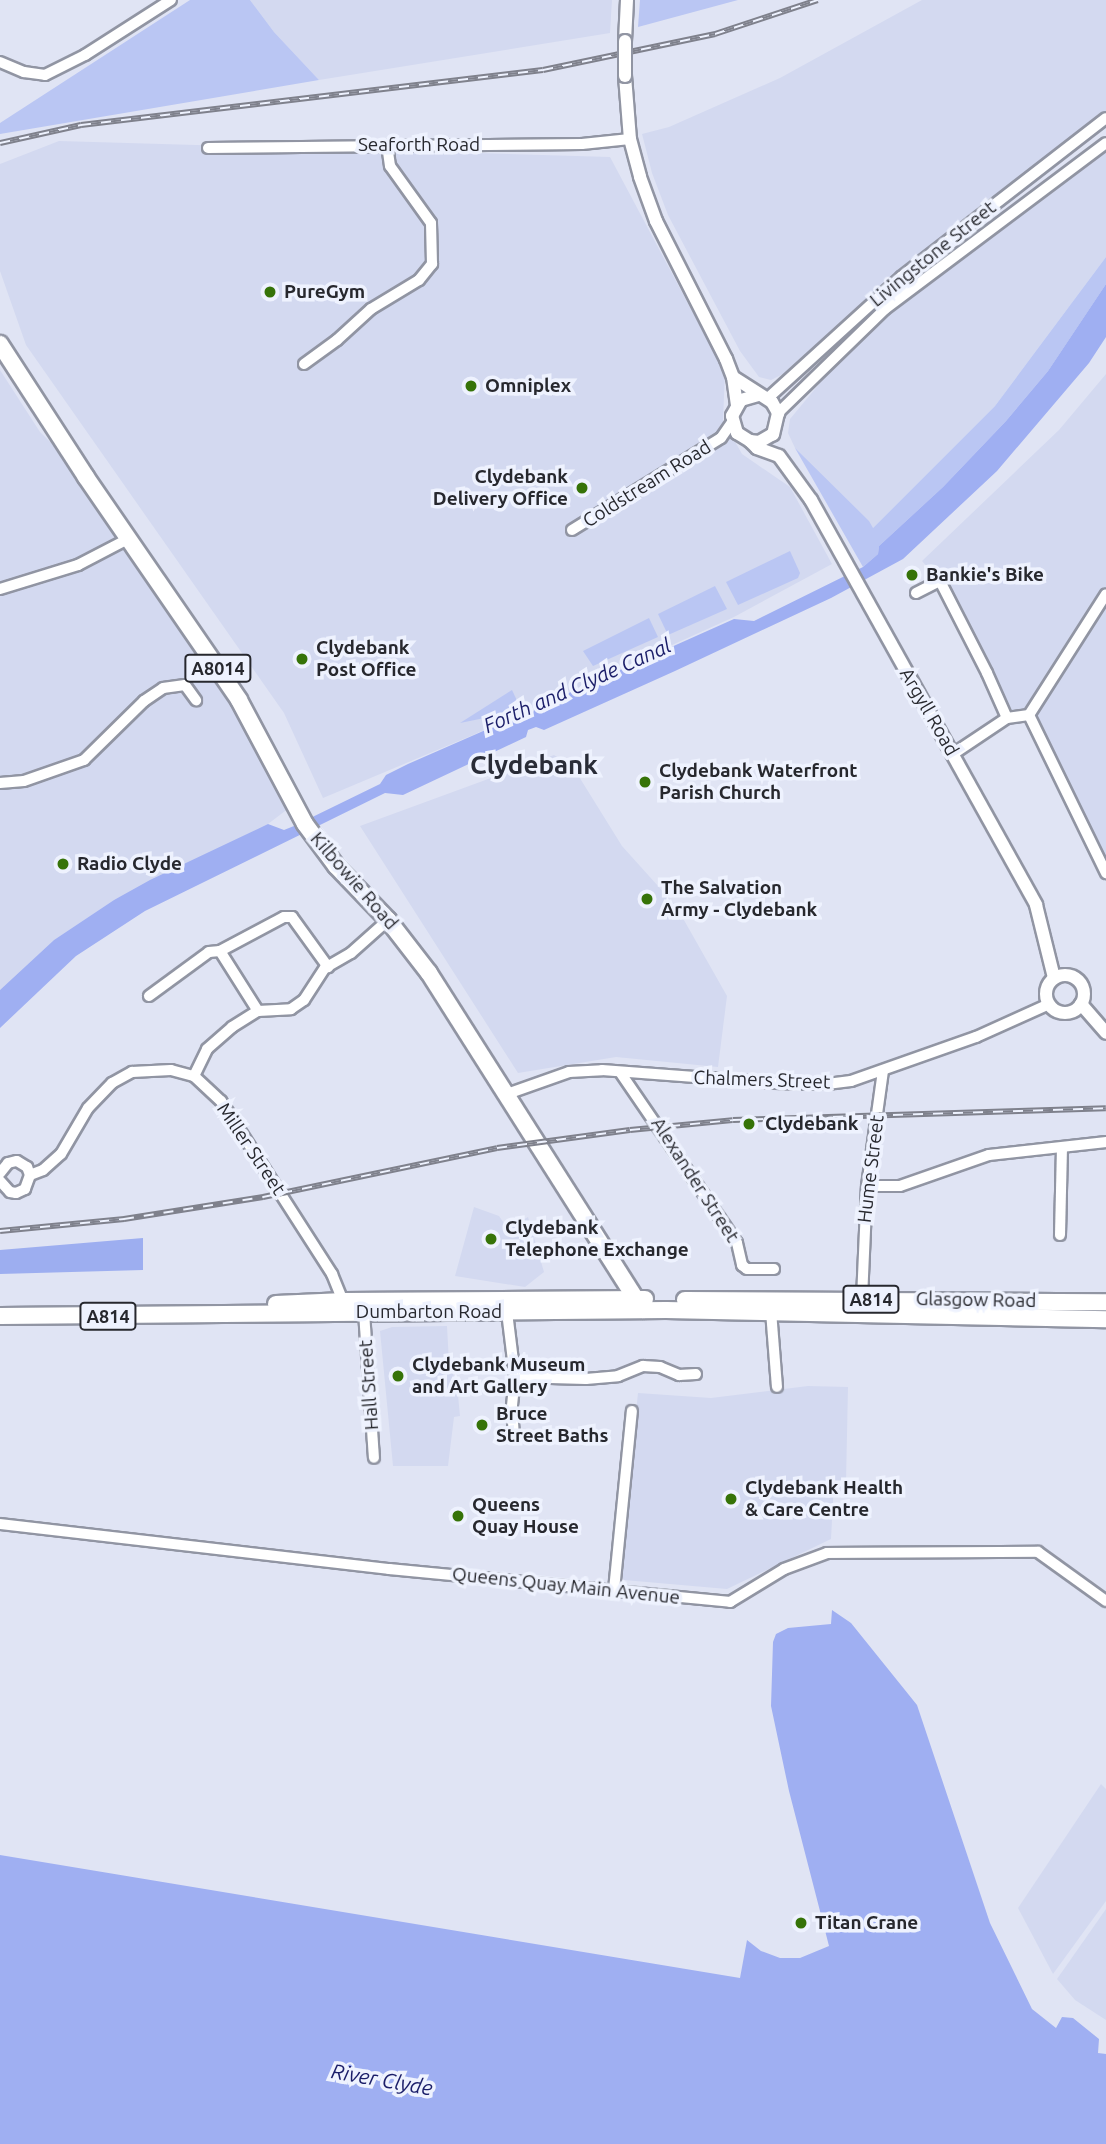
<!DOCTYPE html>
<style>
body{margin:0}
#map{position:relative;width:1106px;height:2144px;overflow:hidden;background:#e0e4f4;font-family:Ubuntu,sans-serif}
div>[style]{position:absolute}
[style*='--x']{left:calc(var(--x)*1px);top:calc(var(--y)*1px);width:calc(var(--w)*1px);rotate:calc(var(--a)*1deg)}
.built>*{inset:0;background:#d3d9f0}
.green>*{inset:0;background:#bac6f3}
.forest>*{inset:0;background:#9daef0}
.water>*{inset:0;background:#9faff2}
.roads{filter:drop-shadow(2px 0 #9195a3) drop-shadow(-2px 0 #9195a3) drop-shadow(0 2px #9195a3) drop-shadow(0 -2px #9195a3)}
.minor>*{height:10px;margin:-5px;padding:0 5px;transform-origin:5px;border-radius:5px;background:#fff}
.tertiary>*{height:12px;margin:-6px;padding:0 6px;transform-origin:6px;border-radius:6px;background:#fff}
.tertiary>.ring{margin:-6px;padding:0;box-sizing:content-box;background:none;border:12px solid #fff;border-radius:50%}
.primary>*{height:16px;margin:-8px;padding:0 8px;transform-origin:8px;border-radius:8px;background:#fff}
.rail>*{height:6px;margin-top:-3px;transform-origin:0;background:repeating-linear-gradient(90deg,#eef2fe 0 10px,#7f818c 0 20px);box-sizing:border-box;border-block:2px solid #7f818c}
.bridges{filter:drop-shadow(2px 0 #9195a3) drop-shadow(-2px 0 #9195a3) drop-shadow(0 2px #9195a3) drop-shadow(0 -2px #9195a3)}
.tertiary-bridge>*{height:12px;margin:-6px;padding:0 6px;transform-origin:6px;border-radius:6px;background:#fff}
.dots>*{width:19px;height:19px;translate:-50% -50%;box-sizing:border-box;border:4px solid #eef2fe;border-radius:50%}
span{translate:-50% -50%;white-space:nowrap;text-align:center;line-height:1.15;-webkit-text-stroke:7px #eef2fe;paint-order:stroke}
.shield-label span{padding:2px 5px;background:#eef2fe;border:2px solid;border-radius:5px;-webkit-text-stroke-width:0}
.shield-label{font-size:18px;color:#27282e;font-weight:700}
.street-label{font-size:19px;color:#27282e}
.poi-label{font-size:19px;color:#27282e;font-weight:700}
.left{translate:0 -50%;text-align:left}
.right{translate:-100% -50%;text-align:right}
.water-label{font-size:21px;color:#1b1e69;font-style:italic}
.district-label{font-size:26px;color:#292c37;font-weight:700}
</style>
<div id="map">
<div class="built">
<i style="clip-path:polygon(250px 0,612px 0,610px 33px,319px 80px,274px 32px)"></i>
<i style="clip-path:polygon(922px 0,1106px 0,1106px 118px,901px 277px,813px 359px,771px 380px,759px 377px,740px 351px,668px 215px,652px 173px,642px 134px,669px 127px,780px 78px)"></i>
<i style="clip-path:polygon(59px 141px,610px 157px,725px 373px,723px 420px,742px 454px,790px 487px,832px 564px,734px 617px,473px 735px,323px 798px,284px 713px,26px 345px,0 271px,0 164px)"></i>
<i style="clip-path:polygon(1106px 143px,1106px 257px,995px 406px,872px 529px,795px 448px,788px 433px,790px 419px,864px 330px)"></i>
<i style="clip-path:polygon(0 370px,40px 432px,86px 477px,239px 700px,293px 805px,268px 824px,114px 900px,54px 940px,0 990px)"></i>
<i style="clip-path:polygon(1106px 374px,1106px 859px,1100px 860px,1030px 715px,1007px 718px,940px 581px,922px 561px,1059px 430px)"></i>
<i style="clip-path:polygon(554px 755px,573px 767px,622px 846px,676px 906px,727px 996px,718px 1067px,616px 1057px,518px 1073px,360px 826px)"></i>
<i style="clip-path:polygon(474px 1207px,499px 1216px,508px 1229px,528px 1217px,544px 1272px,525px 1287px,455px 1276px)"></i>
<i style="clip-path:polygon(447px 1326px,449px 1363px,457px 1385px,460px 1416px,454px 1417px,448px 1466px,393px 1466px,380px 1331px,392px 1327px)"></i>
<i style="clip-path:polygon(808px 1386px,848px 1387px,846px 1482px,834px 1482px,831px 1539px,727px 1589px,624px 1580px,619px 1574px,638px 1393px,711px 1398px)"></i>
<i style="clip-path:polygon(1101px 1784px,1106px 1789px,1106px 1901px,1053px 1974px,1018px 1908px)"></i>
<i style="clip-path:polygon(1106px 1909px,1106px 2020px,1075px 2000px,1057px 1979px)"></i>
</div>
<div class="green">
<i style="clip-path:polygon(190px 0,250px 0,274px 32px,319px 80px,0 134px,0 123px)"></i>
<i style="clip-path:polygon(640px 0,738px 0,638px 27px)"></i>
<i style="clip-path:polygon(1106px 257px,1106px 284px,1048px 371px,1006px 421px,943px 487px,879px 546px,878px 554px,863px 567px,795px 448px,869px 521px,873px 528px,995px 406px)"></i>
<i style="clip-path:polygon(790px 551px,800px 573px,798px 578px,738px 605px,726px 582px)"></i>
<i style="clip-path:polygon(715px 586px,727px 609px,668px 635px,658px 614px)"></i>
<i style="clip-path:polygon(649px 618px,658px 637px,593px 666px,583px 651px)"></i>
<i style="clip-path:polygon(512px 690px,520px 707px,504px 714px,460px 723px)"></i>
</div>
<div class="forest">
<i style="clip-path:polygon(143px 1238px,143px 1270px,0 1274px,0 1250px)"></i>
</div>
<div class="water">
<i style="clip-path:polygon(1106px 284px,1106px 337px,1089px 363px,997px 471px,903px 559px,831px 598px,675px 671px,544px 730px,536px 727px,528px 730px,526px 737px,403px 795px,385px 793px,145px 911px,76px 956px,0 1028px,0 990px,54px 940px,114px 900px,150px 880px,268px 824px,284px 830px,294px 826px,380px 784px,386px 775px,408px 764px,515px 717px,524px 720px,531px 717px,535px 708px,734px 619px,754px 621px,863px 567px,878px 554px,879px 546px,943px 487px,1006px 421px,1048px 371px)"></i>
<i style="clip-path:polygon(832px 1610px,851px 1623px,917px 1705px,990px 1923px,1032px 2009px,1056px 2028px,1062px 2017px,1073px 2018px,1099px 2039px,1098px 2053px,1106px 2054px,1106px 2144px,0 2144px,0 1855px,740px 1978px,747px 1940px,761px 1951px,780px 1958px,800px 1958px,829px 1946px,789px 1791px,771px 1706px,773px 1642px,776px 1634px,788px 1628px,831px 1624px)"></i>
</div>
<div class="roads">
<div class="minor">
<i style="--x:0;--y:62;--w:26;--a:23"></i>
<i style="--x:24;--y:72;--w:21;--a:8"></i>
<i style="--x:45;--y:75;--w:45;--a:-26.6"></i>
<i style="--x:85;--y:55;--w:102;--a:-32.6"></i>
<i style="--x:208;--y:148;--w:374;--a:-0.6"></i>
<i style="--x:582;--y:144;--w:48;--a:-5.9"></i>
<i style="--x:304;--y:364;--w:41;--a:-36"></i>
<i style="--x:337;--y:340;--w:46;--a:-42.4"></i>
<i style="--x:371;--y:309;--w:56;--a:-31.1"></i>
<i style="--x:419;--y:280;--w:21;--a:-51"></i>
<i style="--x:432;--y:264;--w:41;--a:-91.4"></i>
<i style="--x:431;--y:223;--w:70;--a:-125.7"></i>
<i style="--x:390;--y:166;--w:21;--a:-98"></i>
<i style="--x:768;--y:398;--w:180;--a:-42.3"></i>
<i style="--x:901;--y:277;--w:259;--a:-37.8"></i>
<i style="--x:778;--y:413;--w:149;--a:-44.2"></i>
<i style="--x:885;--y:309;--w:276;--a:-36.9"></i>
<i style="--x:572;--y:530;--w:175;--a:-31.7"></i>
<i style="--x:721;--y:438;--w:19;--a:-55"></i>
<i style="--x:0;--y:589;--w:82;--a:-17.1"></i>
<i style="--x:78;--y:565;--w:56;--a:-27.5"></i>
<i style="--x:916;--y:593;--w:27;--a:-27"></i>
<i style="--x:940;--y:581;--w:103;--a:62.9"></i>
<i style="--x:987;--y:673;--w:49;--a:66"></i>
<i style="--x:1029;--y:715;--w:176;--a:64"></i>
<i style="--x:953;--y:754;--w:65;--a:-33.7"></i>
<i style="--x:1007;--y:718;--w:22;--a:-8"></i>
<i style="--x:1029;--y:715;--w:143;--a:-57.5"></i>
<i style="--x:0;--y:783;--w:24;--a:-5"></i>
<i style="--x:24;--y:781;--w:64;--a:-19.3"></i>
<i style="--x:84;--y:760;--w:84;--a:-44.5"></i>
<i style="--x:144;--y:701;--w:23;--a:-34"></i>
<i style="--x:163;--y:688;--w:22;--a:-8"></i>
<i style="--x:185;--y:685;--w:19;--a:54"></i>
<i style="--x:220;--y:951;--w:72;--a:-28"></i>
<i style="--x:284;--y:917;--w:8;--a:0"></i>
<i style="--x:292;--y:917;--w:62;--a:54.2"></i>
<i style="--x:149;--y:996;--w:74;--a:-36.3"></i>
<i style="--x:209;--y:952;--w:11;--a:-5"></i>
<i style="--x:220;--y:951;--w:71;--a:57.7"></i>
<i style="--x:620;--y:1072;--w:207;--a:55.6"></i>
<i style="--x:737;--y:1243;--w:23;--a:77"></i>
<i style="--x:742;--y:1265;--w:6;--a:39"></i>
<i style="--x:747;--y:1269;--w:27;--a:0"></i>
<i style="--x:194;--y:1076;--w:30;--a:-64"></i>
<i style="--x:207;--y:1049;--w:33;--a:-41"></i>
<i style="--x:232;--y:1027;--w:31;--a:-32"></i>
<i style="--x:258;--y:1011;--w:33;--a:-3"></i>
<i style="--x:291;--y:1009;--w:16;--a:-35"></i>
<i style="--x:304;--y:1000;--w:38;--a:-57"></i>
<i style="--x:325;--y:968;--w:30;--a:-30"></i>
<i style="--x:351;--y:953;--w:50;--a:-41.7"></i>
<i style="--x:507;--y:1094;--w:66;--a:-19.5"></i>
<i style="--x:569;--y:1072;--w:33;--a:-3"></i>
<i style="--x:602;--y:1070;--w:173;--a:4.3"></i>
<i style="--x:775;--y:1083;--w:52;--a:1.1"></i>
<i style="--x:827;--y:1084;--w:24;--a:-7"></i>
<i style="--x:851;--y:1081;--w:133;--a:-19.4"></i>
<i style="--x:976;--y:1037;--w:80;--a:-24.3"></i>
<i style="--x:0;--y:1173;--w:13;--a:-51"></i>
<i style="--x:8;--y:1163;--w:9;--a:-13"></i>
<i style="--x:17;--y:1161;--w:12;--a:31"></i>
<i style="--x:27;--y:1167;--w:9;--a:69"></i>
<i style="--x:30;--y:1175;--w:15;--a:110"></i>
<i style="--x:25;--y:1189;--w:10;--a:156"></i>
<i style="--x:16;--y:1193;--w:6;--a:-171"></i>
<i style="--x:10;--y:1192;--w:15;--a:-132"></i>
<i style="--x:30;--y:1175;--w:14;--a:-21"></i>
<i style="--x:43;--y:1170;--w:24;--a:-42"></i>
<i style="--x:61;--y:1154;--w:53;--a:-59.6"></i>
<i style="--x:88;--y:1108;--w:35;--a:-46"></i>
<i style="--x:112;--y:1083;--w:23;--a:-29"></i>
<i style="--x:132;--y:1072;--w:39;--a:-3"></i>
<i style="--x:171;--y:1070;--w:24;--a:15"></i>
<i style="--x:194;--y:1076;--w:37;--a:43"></i>
<i style="--x:221;--y:1101;--w:206;--a:57.3"></i>
<i style="--x:332;--y:1274;--w:32;--a:68"></i>
<i style="--x:867;--y:1186;--w:33;--a:0"></i>
<i style="--x:900;--y:1186;--w:94;--a:-19.2"></i>
<i style="--x:989;--y:1155;--w:118;--a:-6.3"></i>
<i style="--x:1060;--y:1235;--w:86;--a:-88.7"></i>
<i style="--x:862;--y:1299;--w:113;--a:-87.5"></i>
<i style="--x:867;--y:1186;--w:116;--a:-82.1"></i>
<i style="--x:771;--y:1311;--w:76;--a:85.5"></i>
<i style="--x:364;--y:1312;--w:146;--a:86.1"></i>
<i style="--x:507;--y:1312;--w:65;--a:83"></i>
<i style="--x:515;--y:1377;--w:31;--a:96"></i>
<i style="--x:512;--y:1408;--w:30;--a:86"></i>
<i style="--x:515;--y:1377;--w:71;--a:1.6"></i>
<i style="--x:586;--y:1379;--w:32;--a:-5"></i>
<i style="--x:618;--y:1376;--w:27;--a:-22"></i>
<i style="--x:643;--y:1366;--w:17;--a:3"></i>
<i style="--x:660;--y:1367;--w:21;--a:23"></i>
<i style="--x:679;--y:1375;--w:17;--a:-3"></i>
<i style="--x:0;--y:1524;--w:392;--a:6.6"></i>
<i style="--x:389;--y:1569;--w:343;--a:5.5"></i>
<i style="--x:730;--y:1602;--w:63;--a:-31.4"></i>
<i style="--x:784;--y:1569;--w:46;--a:-20.4"></i>
<i style="--x:827;--y:1553;--w:211;--a:-0.3"></i>
<i style="--x:1038;--y:1552;--w:84;--a:35.8"></i>
<i style="--x:614;--y:1590;--w:180;--a:-84.3"></i>
</div>
<div class="tertiary">
<i style="--x:625;--y:41;--w:41;--a:-87.2"></i>
<i style="--x:625;--y:76;--w:63;--a:85.5"></i>
<i style="--x:630;--y:139;--w:39;--a:75"></i>
<i style="--x:640;--y:177;--w:47;--a:70"></i>
<i style="--x:656;--y:221;--w:155;--a:63.1"></i>
<i style="--x:726;--y:359;--w:19;--a:69"></i>
<i style="--x:733;--y:377;--w:27;--a:82"></i>
<i style="--x:733;--y:377;--w:46;--a:32.7"></i>
<i style="--x:772;--y:402;--w:13;--a:61"></i>
<i style="--x:778;--y:413;--w:22;--a:103"></i>
<i style="--x:773;--y:434;--w:16;--a:150"></i>
<i style="--x:759;--y:442;--w:9;--a:-174"></i>
<i style="--x:750;--y:441;--w:15;--a:-148"></i>
<i style="--x:737;--y:433;--w:18;--a:-106"></i>
<i style="--x:732;--y:416;--w:18;--a:-61"></i>
<i style="--x:741;--y:400;--w:18;--a:-16"></i>
<i style="--x:750;--y:441;--w:10;--a:45"></i>
<i style="--x:757;--y:448;--w:23;--a:20"></i>
<i style="--x:779;--y:456;--w:54;--a:54"></i>
<i style="--x:811;--y:500;--w:463;--a:60.9"></i>
<i style="--x:1036;--y:905;--w:75;--a:76.1"></i>
<i class="ring" style="left:1046px;top:975px;width:26px;height:26px"></i>
<i style="--x:1081;--y:1004;--w:38;--a:49"></i>
</div>
<div class="primary">
<i style="--x:0;--y:344;--w:158;--a:57.1"></i>
<i style="--x:86;--y:477;--w:270;--a:55.5"></i>
<i style="--x:239;--y:700;--w:140;--a:62"></i>
<i style="--x:305;--y:824;--w:52;--a:53.6"></i>
<i style="--x:336;--y:866;--w:75;--a:46.1"></i>
<i style="--x:388;--y:920;--w:67;--a:52.3"></i>
<i style="--x:429;--y:973;--w:399;--a:57.6"></i>
<i style="--x:685;--y:1300;--w:421;--a:0.3"></i>
<i style="--x:276;--y:1304;--w:68;--a:-2.5"></i>
<i style="--x:344;--y:1301;--w:301;--a:-0.4"></i>
<i style="--x:0;--y:1316;--w:666;--a:-0.52"></i>
<i style="--x:666;--y:1310;--w:440;--a:1.2"></i>
</div>
</div>
<div class="rail">
<i style="--x:0;--y:143;--w:83;--a:-12.5"></i>
<i style="--x:81;--y:125;--w:465;--a:-6.8"></i>
<i style="--x:543;--y:70;--w:176;--a:-11.8"></i>
<i style="--x:715;--y:34;--w:108;--a:-18.3"></i>
<i style="--x:0;--y:1231;--w:125;--a:-5.5"></i>
<i style="--x:124;--y:1219;--w:141;--a:-9"></i>
<i style="--x:263;--y:1197;--w:239;--a:-11.8"></i>
<i style="--x:497;--y:1148;--w:134;--a:-7.7"></i>
<i style="--x:630;--y:1130;--w:103;--a:-5.5"></i>
<i style="--x:733;--y:1120;--w:373;--a:-1.8"></i>
</div>
<div class="bridges">
<div class="tertiary-bridge">
<i style="--x:625;--y:76;--w:35;--a:-90"></i>
</div>
</div>
<div class="dots">
<i style="left:270px;top:292px;background:#367308"></i>
<i style="left:471px;top:386px;background:#367308"></i>
<i style="left:582px;top:488px;background:#367308"></i>
<i style="left:912px;top:575px;background:#367308"></i>
<i style="left:302px;top:659px;background:#367308"></i>
<i style="left:645px;top:782px;background:#367308"></i>
<i style="left:63px;top:864px;background:#367308"></i>
<i style="left:647px;top:899px;background:#367308"></i>
<i style="left:749px;top:1124px;background:#367308"></i>
<i style="left:491px;top:1239px;background:#367308"></i>
<i style="left:398px;top:1376px;background:#367308"></i>
<i style="left:482px;top:1425px;background:#367308"></i>
<i style="left:731px;top:1499px;background:#367308"></i>
<i style="left:458px;top:1516px;background:#367308"></i>
<i style="left:801px;top:1923px;background:#367308"></i>
</div>
<div class="shield-label">
<span style="left:218px;top:668px">A8014</span>
<span style="left:871px;top:1299px">A814</span>
<span style="left:108px;top:1316px">A814</span>
</div>
<div class="street-label">
<span style="left:419px;top:145px">Seaforth Road</span>
<span style="left:933px;top:254px;rotate:-39deg">Livingstone Street</span>
<span style="left:647px;top:484px;rotate:-32deg">Coldstream Road</span>
<span style="left:929px;top:712px;rotate:60deg">Argyll Road</span>
<span style="left:354px;top:881px;rotate:49deg">Kilbowie Road</span>
<span style="left:762px;top:1080px;rotate:2deg">Chalmers Street</span>
<span style="left:251px;top:1149px;rotate:56deg">Miller Street</span>
<span style="left:871px;top:1169px;rotate:-83deg">Hume Street</span>
<span style="left:695px;top:1180px;rotate:57deg">Alexander Street</span>
<span style="left:976px;top:1300px;rotate:1deg">Glasgow Road</span>
<span style="left:429px;top:1312px">Dumbarton Road</span>
<span style="left:369px;top:1385px;rotate:-94deg">Hall Street</span>
<span style="left:566px;top:1586px;rotate:6deg">Queens Quay Main Avenue</span>
</div>
<div class="poi-label">
<span class="left" style="left:284px;top:292px">PureGym</span>
<span class="left" style="left:485px;top:386px">Omniplex</span>
<span class="right" style="left:568px;top:488px">Clydebank<br>Delivery Office</span>
<span class="left" style="left:926px;top:575px">Bankie's Bike</span>
<span class="left" style="left:316px;top:659px">Clydebank<br>Post Office</span>
<span class="left" style="left:659px;top:782px">Clydebank Waterfront<br>Parish Church</span>
<span class="left" style="left:77px;top:864px">Radio Clyde</span>
<span class="left" style="left:661px;top:899px">The Salvation<br>Army - Clydebank</span>
<span class="left" style="left:765px;top:1124px">Clydebank</span>
<span class="left" style="left:505px;top:1239px">Clydebank<br>Telephone Exchange</span>
<span class="left" style="left:412px;top:1376px">Clydebank Museum<br>and Art Gallery</span>
<span class="left" style="left:496px;top:1425px">Bruce<br>Street Baths</span>
<span class="left" style="left:745px;top:1499px">Clydebank Health<br>&amp; Care Centre</span>
<span class="left" style="left:472px;top:1516px">Queens<br>Quay House</span>
<span class="left" style="left:815px;top:1923px">Titan Crane</span>
</div>
<div class="water-label">
<span style="left:577px;top:685px;rotate:-24deg">Forth and Clyde Canal</span>
<span style="left:382px;top:2079px;rotate:10deg">River Clyde</span>
</div>
<div class="district-label">
<span style="left:534px;top:765px">Clydebank</span>
</div>
</div>
